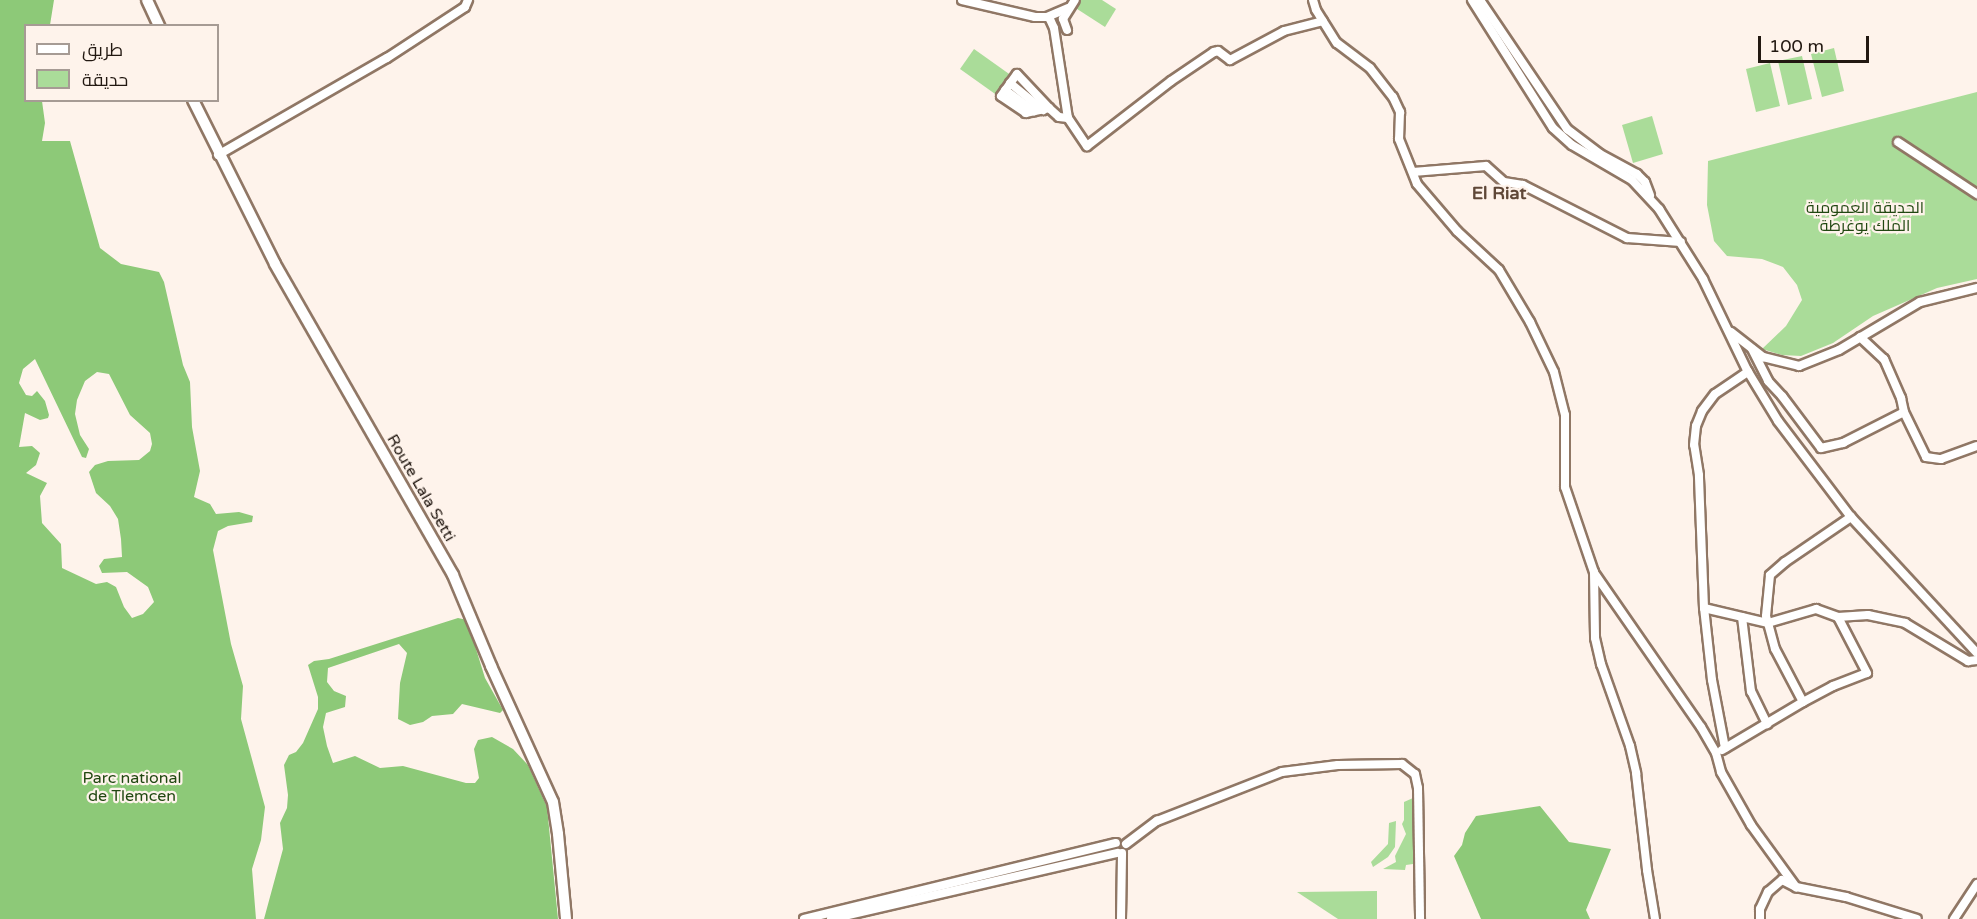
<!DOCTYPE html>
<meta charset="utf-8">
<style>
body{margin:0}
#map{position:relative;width:1977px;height:919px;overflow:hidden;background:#fef3eb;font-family:"Varela Round",Cairo,sans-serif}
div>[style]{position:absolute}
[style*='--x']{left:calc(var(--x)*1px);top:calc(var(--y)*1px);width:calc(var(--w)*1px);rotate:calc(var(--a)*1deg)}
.green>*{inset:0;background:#aadc99}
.forest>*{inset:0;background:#8dc978}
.roads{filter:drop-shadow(2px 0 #907765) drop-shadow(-2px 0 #907765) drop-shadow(0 2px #907765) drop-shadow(0 -2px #907765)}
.street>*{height:8px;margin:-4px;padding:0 4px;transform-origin:4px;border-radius:4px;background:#fff}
.secondary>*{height:10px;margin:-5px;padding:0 5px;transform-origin:5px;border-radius:5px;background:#fff}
span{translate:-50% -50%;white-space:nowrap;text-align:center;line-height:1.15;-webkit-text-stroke:4.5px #fef3eb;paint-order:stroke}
.park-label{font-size:16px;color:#214811}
.street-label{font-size:16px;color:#221811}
.neighbourhood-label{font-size:18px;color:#5f4737;font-weight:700}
.legend{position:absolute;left:24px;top:24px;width:195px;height:78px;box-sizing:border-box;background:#fef3eb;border:2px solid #a69b94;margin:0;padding:8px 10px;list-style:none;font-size:18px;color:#221811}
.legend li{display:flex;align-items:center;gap:12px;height:30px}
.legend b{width:30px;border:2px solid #a69b94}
.scale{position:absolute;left:1758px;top:36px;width:111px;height:27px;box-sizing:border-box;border:3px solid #221811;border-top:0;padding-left:8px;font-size:18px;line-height:21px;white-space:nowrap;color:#221811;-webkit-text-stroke:4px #fef3eb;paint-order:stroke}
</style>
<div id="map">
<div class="green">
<i style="clip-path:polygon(1079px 0,1102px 0,1116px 9px,1105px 27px,1074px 7px)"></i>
<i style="clip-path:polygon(1834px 48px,1844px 91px,1822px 97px,1811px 54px)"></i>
<i style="clip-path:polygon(974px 49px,1012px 76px,998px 96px,960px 69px)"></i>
<i style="clip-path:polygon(1802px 56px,1812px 99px,1788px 105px,1778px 61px)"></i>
<i style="clip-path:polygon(1770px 63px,1780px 106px,1756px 112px,1746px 69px)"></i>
<i style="clip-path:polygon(1977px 92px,1977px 279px,1937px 288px,1873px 316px,1833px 343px,1801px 356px,1782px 355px,1762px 349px,1786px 326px,1802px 300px,1797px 285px,1783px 267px,1762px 259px,1727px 256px,1714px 241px,1707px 205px,1708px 161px)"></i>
<i style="clip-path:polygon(1652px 116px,1663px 154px,1633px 163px,1622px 125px)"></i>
<i style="clip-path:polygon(1413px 798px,1413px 864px,1406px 865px,1405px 870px,1383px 869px,1396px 862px,1395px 856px,1406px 834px,1402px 824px,1404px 820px,1404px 802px)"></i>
<i style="clip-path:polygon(1396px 821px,1395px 847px,1388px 857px,1373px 867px,1371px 862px,1388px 844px,1389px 823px)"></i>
<i style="clip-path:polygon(1377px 891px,1377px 919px,1338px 919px,1297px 892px)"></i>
</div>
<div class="forest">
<i style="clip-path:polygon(evenodd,0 0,54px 0,50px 25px,26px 26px,26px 100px,42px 101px,45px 123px,42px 141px,70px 141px,100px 248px,121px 264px,159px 272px,164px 282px,183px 365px,190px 382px,192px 427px,200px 471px,194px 497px,210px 504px,216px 514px,239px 512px,253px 516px,252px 522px,228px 526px,218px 531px,213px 550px,231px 644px,243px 686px,241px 719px,265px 807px,261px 840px,252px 869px,256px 919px,0 919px,0 0,35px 359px,82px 457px,86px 458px,89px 449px,80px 435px,75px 414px,77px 400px,85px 381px,97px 372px,109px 374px,130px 415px,150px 433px,152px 444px,150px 451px,139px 460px,108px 461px,95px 465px,89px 472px,96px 493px,110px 506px,118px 519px,121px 539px,122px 557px,104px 559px,99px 566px,102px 573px,127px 572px,148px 587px,154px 602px,143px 614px,132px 618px,124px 607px,116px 587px,107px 582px,96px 584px,62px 568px,61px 544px,42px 523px,40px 496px,47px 483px,26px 473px,36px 465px,40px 453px,32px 446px,19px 447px,25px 413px,40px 420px,48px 418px,49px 415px,45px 401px,37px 391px,32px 396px,26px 395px,19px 383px,23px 369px,35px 359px)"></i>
<i style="clip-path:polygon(458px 618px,467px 620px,485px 678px,503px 710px,500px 713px,462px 704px,453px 714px,432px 716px,423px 722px,410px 725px,398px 719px,400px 683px,407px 653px,399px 644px,328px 668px,327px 682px,334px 691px,346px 696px,345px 707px,326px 713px,323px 727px,327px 746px,333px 763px,355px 756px,380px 768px,403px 766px,466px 783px,475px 783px,479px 778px,474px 749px,478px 740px,492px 737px,513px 749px,528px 765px,547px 807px,558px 919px,264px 919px,283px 849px,280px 823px,287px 808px,288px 795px,284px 765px,289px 755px,296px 752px,303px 743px,318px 709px,318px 697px,308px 665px,314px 661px,329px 659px)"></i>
<i style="clip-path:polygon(1540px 806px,1569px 842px,1611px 849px,1586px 910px,1590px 919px,1481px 919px,1454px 856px,1462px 845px,1465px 833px,1476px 816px)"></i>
</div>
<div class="roads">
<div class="street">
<i style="--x:962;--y:0;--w:75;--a:13.1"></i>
<i style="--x:1035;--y:17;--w:12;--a:0"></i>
<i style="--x:1047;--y:17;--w:23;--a:-23"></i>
<i style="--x:1313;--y:0;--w:10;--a:73"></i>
<i style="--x:1316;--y:10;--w:39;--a:58"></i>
<i style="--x:1337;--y:43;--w:41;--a:37.1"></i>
<i style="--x:1370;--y:68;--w:37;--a:52"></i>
<i style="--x:1393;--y:97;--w:17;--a:65"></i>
<i style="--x:1400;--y:112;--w:27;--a:92"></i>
<i style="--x:1399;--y:139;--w:48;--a:68.2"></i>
<i style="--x:1417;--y:184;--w:62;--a:49.6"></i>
<i style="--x:1457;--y:231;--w:57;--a:42.9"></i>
<i style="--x:1499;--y:270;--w:61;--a:59.2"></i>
<i style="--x:1530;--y:322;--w:55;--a:64.4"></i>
<i style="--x:1554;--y:372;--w:44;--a:75.7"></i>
<i style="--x:1565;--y:415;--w:72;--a:90"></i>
<i style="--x:1565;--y:487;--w:90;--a:71.2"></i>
<i style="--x:1594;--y:572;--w:66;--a:89.1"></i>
<i style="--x:1595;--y:638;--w:27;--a:77"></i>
<i style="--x:1601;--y:664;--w:87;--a:70.5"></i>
<i style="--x:1630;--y:746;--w:28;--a:77"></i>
<i style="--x:1636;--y:773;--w:98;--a:83.5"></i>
<i style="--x:1647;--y:870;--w:50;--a:80.7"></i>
<i style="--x:1472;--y:0;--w:151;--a:57.7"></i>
<i style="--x:1553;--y:128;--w:25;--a:42"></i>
<i style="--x:1572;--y:145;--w:69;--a:30.3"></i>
<i style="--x:1632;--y:180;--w:40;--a:47"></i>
<i style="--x:1659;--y:209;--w:83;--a:57.8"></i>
<i style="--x:1703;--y:279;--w:101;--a:64.2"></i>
<i style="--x:1747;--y:370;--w:60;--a:58.7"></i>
<i style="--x:1778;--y:421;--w:121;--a:52.8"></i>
<i style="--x:1851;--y:517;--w:185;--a:47.2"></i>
<i style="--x:1480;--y:0;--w:156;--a:56"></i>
<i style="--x:1567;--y:129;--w:41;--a:37.1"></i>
<i style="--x:1600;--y:154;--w:42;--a:28.4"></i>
<i style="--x:1637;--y:174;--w:11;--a:45"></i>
<i style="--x:1645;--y:182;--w:14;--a:69"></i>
<i style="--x:1049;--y:17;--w:12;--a:66"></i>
<i style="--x:1054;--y:28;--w:91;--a:81.2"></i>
<i style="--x:1068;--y:118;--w:34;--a:56"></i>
<i style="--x:1087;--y:146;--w:106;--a:-37.7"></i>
<i style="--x:1171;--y:81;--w:52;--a:-34"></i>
<i style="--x:1214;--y:52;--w:4;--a:-14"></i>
<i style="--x:1218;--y:51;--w:15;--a:37"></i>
<i style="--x:1230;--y:60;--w:61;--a:-28.2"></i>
<i style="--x:1284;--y:31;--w:40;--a:-14.4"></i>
<i style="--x:1067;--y:30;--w:12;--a:-110"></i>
<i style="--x:1063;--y:19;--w:22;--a:-58"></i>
<i style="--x:1010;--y:83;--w:43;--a:39.3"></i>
<i style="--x:1005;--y:90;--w:36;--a:36"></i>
<i style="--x:1049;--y:108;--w:24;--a:168"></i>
<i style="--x:1026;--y:113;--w:30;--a:-146"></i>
<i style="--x:1001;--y:96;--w:27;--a:-54"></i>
<i style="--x:1017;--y:74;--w:47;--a:46.7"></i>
<i style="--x:1049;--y:108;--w:13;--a:42"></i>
<i style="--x:1059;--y:117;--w:9;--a:6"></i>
<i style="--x:1898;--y:142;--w:95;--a:33.4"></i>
<i style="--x:218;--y:155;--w:195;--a:-29.9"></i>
<i style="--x:387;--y:58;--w:93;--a:-33.2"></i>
<i style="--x:465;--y:7;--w:8;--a:-67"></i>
<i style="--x:1413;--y:172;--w:73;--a:-4.7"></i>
<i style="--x:1486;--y:166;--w:24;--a:42"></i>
<i style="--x:1504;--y:182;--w:19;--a:9"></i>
<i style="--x:1523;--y:185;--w:117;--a:27"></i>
<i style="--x:1627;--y:238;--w:54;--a:4.2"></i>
<i style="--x:1731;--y:332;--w:41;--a:38"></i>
<i style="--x:1763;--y:357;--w:37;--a:14"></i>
<i style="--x:1799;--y:366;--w:43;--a:-21.8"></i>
<i style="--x:1839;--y:350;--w:94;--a:-30.7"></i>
<i style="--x:1920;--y:302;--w:59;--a:-13.8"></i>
<i style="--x:1860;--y:337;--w:33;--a:43"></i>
<i style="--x:1884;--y:359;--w:43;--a:66.4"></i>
<i style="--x:1901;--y:398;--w:14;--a:78"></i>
<i style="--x:1752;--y:349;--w:36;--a:63"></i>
<i style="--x:1768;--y:381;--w:21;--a:47"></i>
<i style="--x:1782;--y:396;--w:65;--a:53.1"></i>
<i style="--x:1821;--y:448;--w:23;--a:-13"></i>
<i style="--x:1843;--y:443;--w:68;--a:-26.9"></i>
<i style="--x:1904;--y:412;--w:50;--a:63.9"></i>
<i style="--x:1926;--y:457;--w:15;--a:8"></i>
<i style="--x:1941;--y:459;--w:38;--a:-20"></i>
<i style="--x:1595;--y:574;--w:186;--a:55.3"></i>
<i style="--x:1701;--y:727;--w:30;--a:60"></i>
<i style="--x:1716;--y:753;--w:20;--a:75"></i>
<i style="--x:1721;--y:772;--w:61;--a:60.5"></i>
<i style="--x:1751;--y:825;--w:77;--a:54"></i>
<i style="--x:1704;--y:608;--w:66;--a:13.2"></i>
<i style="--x:1768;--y:623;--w:50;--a:-16.3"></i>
<i style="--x:1816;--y:609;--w:23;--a:20"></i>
<i style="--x:1838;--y:617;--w:30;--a:-4"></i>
<i style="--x:1868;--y:615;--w:38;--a:12"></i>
<i style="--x:1905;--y:623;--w:74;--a:31.1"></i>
<i style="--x:1968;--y:661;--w:9;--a:-6"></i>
<i style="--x:1742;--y:617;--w:75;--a:83.1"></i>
<i style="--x:1751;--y:691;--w:37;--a:64"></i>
<i style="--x:1803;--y:702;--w:34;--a:-28"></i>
<i style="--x:1833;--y:686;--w:36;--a:-21"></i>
<i style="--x:1867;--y:673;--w:63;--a:-117.4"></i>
<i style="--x:1725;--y:748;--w:69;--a:-100.8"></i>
<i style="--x:1712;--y:680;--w:72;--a:-96.3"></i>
<i style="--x:1704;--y:608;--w:133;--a:-92.2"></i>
<i style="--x:1699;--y:475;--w:30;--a:-99"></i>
<i style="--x:1694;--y:445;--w:19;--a:-84"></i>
<i style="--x:1696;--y:426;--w:16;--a:-68"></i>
<i style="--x:1702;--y:411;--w:21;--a:-53"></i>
<i style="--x:1715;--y:394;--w:40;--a:-34"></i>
<i style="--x:1722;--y:750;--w:94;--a:-30.7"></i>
<i style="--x:1803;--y:702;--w:60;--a:-117.8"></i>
<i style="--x:1775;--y:649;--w:27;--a:-105"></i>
<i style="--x:1768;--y:623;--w:7;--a:-106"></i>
<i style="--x:1766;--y:616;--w:41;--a:-84.4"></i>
<i style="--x:1770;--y:575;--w:20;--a:-41"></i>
<i style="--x:1785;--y:562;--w:80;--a:-34.3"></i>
<i style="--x:1126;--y:844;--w:39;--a:-37"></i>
<i style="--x:1157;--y:821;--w:134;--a:-21.4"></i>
<i style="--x:1282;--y:772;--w:56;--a:-7.1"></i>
<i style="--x:1338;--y:765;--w:64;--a:-0.9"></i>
<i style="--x:1402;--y:764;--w:16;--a:38"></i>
<i style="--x:1415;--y:774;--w:14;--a:78"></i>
<i style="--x:1418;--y:788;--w:131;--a:89.1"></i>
<i style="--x:804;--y:919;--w:321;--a:-13.7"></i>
<i style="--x:831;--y:919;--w:294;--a:-13"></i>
<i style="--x:1121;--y:919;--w:66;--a:-89.1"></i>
<i style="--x:1760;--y:919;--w:10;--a:-90"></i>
<i style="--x:1760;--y:909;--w:19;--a:-65"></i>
<i style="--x:1768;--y:892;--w:18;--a:-41"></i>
<i style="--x:1782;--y:880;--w:16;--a:27"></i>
<i style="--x:1796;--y:887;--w:51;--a:11.3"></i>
<i style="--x:1846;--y:897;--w:74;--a:17.2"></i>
<i style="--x:1954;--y:919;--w:42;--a:-56.7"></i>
</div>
<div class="secondary">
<i style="--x:147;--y:0;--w:29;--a:65"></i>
<i style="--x:193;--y:100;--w:183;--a:63.4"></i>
<i style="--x:275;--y:264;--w:358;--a:60.2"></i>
<i style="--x:453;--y:575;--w:99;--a:67.3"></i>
<i style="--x:491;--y:666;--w:149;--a:65.5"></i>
<i style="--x:553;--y:802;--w:32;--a:81"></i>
<i style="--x:558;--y:834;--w:85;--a:84.6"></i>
</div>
</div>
<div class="park-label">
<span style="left:1865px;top:217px">الحديقة العمومية<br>الملك يوغرطة</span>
<span style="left:132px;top:787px">Parc national<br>de Tlemcen</span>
</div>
<div class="street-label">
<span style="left:421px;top:488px;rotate:60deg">Route Lala Setti</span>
</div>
<div class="neighbourhood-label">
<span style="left:1499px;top:193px">El Riat</span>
</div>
<ul class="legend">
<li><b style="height:8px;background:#fff"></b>طريق</li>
<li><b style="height:16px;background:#aadc99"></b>حديقة</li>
</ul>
<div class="scale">100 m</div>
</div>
